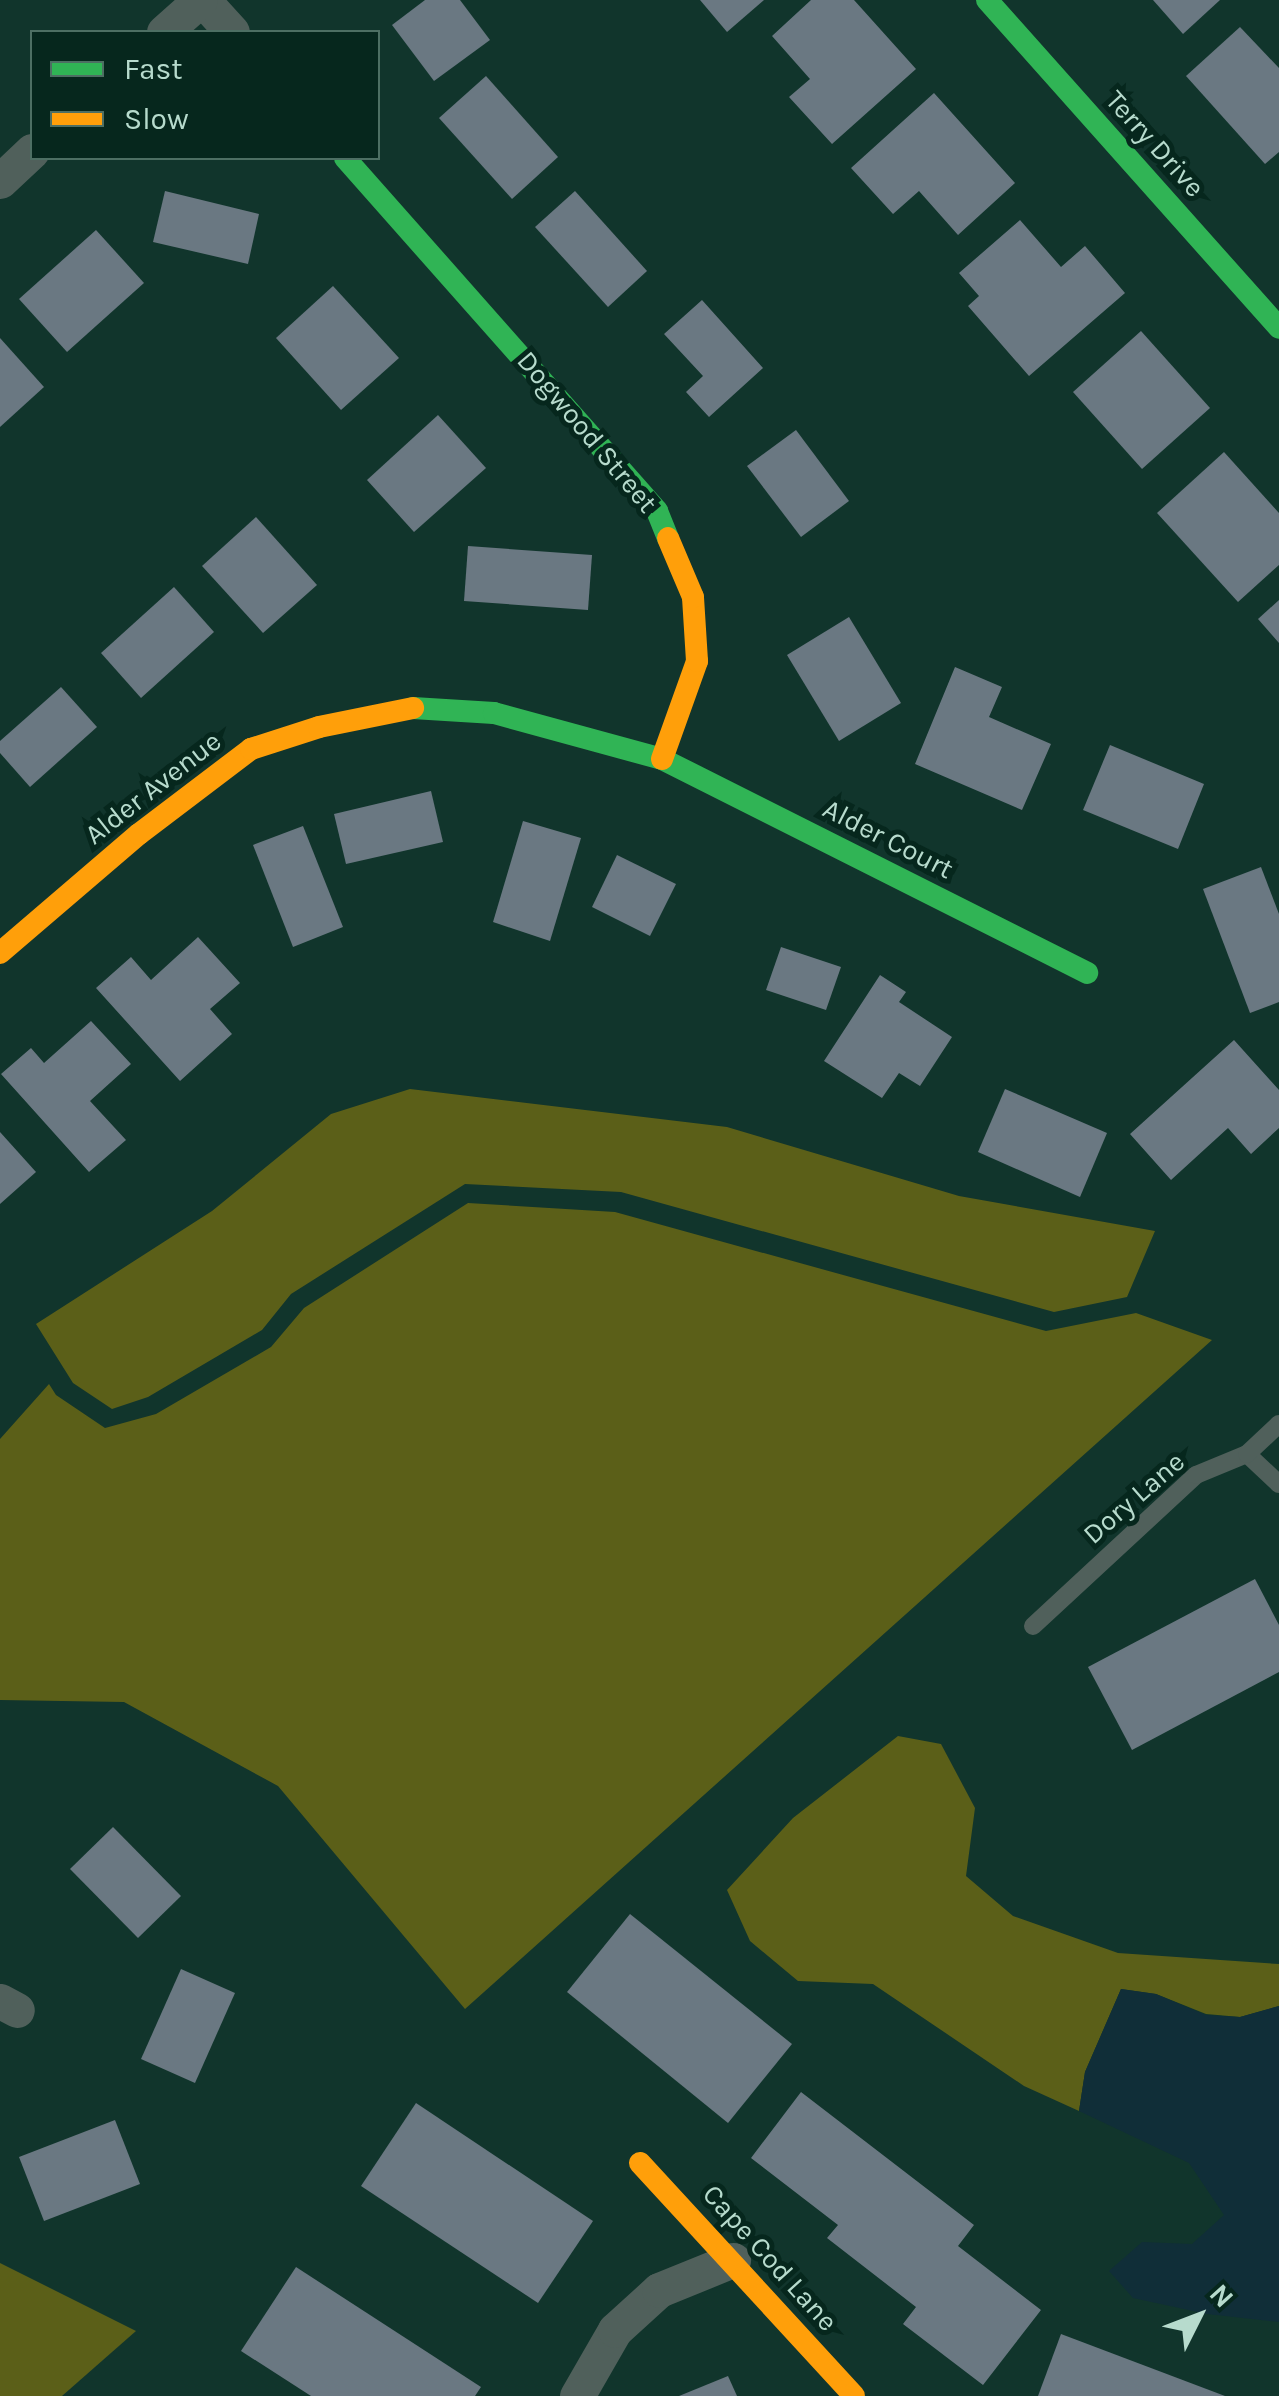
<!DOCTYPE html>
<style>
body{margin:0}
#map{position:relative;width:1279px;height:2396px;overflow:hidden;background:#11352c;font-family:Karla,sans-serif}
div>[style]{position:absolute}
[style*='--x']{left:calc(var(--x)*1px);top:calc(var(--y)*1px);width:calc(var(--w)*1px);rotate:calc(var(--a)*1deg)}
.green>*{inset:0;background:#5b5f18}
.water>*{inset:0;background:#102e38}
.building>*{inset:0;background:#6a7882}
.lane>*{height:18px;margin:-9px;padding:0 9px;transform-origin:9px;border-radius:9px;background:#50605b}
.street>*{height:35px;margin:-17.5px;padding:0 17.5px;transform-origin:17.5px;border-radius:17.5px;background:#50605b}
.fast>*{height:22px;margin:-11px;padding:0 11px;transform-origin:11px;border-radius:11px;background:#30b455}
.slow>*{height:22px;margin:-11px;padding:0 11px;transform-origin:11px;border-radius:11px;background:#ff9f0a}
span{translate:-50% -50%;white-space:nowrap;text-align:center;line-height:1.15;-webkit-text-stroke:10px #06271d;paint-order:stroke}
.street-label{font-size:28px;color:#b7dbcd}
.legend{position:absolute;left:30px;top:30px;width:350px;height:130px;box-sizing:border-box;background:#06271d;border:2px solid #4d6f63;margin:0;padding:12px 18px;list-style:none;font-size:30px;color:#b7dbcd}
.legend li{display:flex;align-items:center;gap:20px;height:50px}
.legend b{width:50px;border:2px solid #4d6f63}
.north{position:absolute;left:1149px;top:2266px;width:100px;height:100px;-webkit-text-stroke:8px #06271d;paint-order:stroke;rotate:48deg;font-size:28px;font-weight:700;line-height:40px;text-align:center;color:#b7dbcd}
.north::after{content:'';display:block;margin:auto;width:35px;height:45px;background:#b7dbcd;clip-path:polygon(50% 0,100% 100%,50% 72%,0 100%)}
</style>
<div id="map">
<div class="green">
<i style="clip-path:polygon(410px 1089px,727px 1127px,959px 1196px,1155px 1231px,1127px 1297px,1054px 1312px,621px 1192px,465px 1184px,291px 1294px,262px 1330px,148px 1397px,112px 1409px,73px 1383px,36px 1324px,212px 1211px,331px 1114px)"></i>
<i style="clip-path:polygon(468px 1203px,615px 1212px,1046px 1331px,1136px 1313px,1212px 1340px,465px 2009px,278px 1786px,124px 1702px,0 1700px,0 1439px,49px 1384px,56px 1395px,105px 1428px,156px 1414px,271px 1347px,304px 1308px)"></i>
<i style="clip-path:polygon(898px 1736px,941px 1744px,975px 1808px,966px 1876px,1013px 1916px,1118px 1953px,1279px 1964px,1279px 2006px,1240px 2017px,1206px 2014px,1156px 1994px,1121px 1989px,1085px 2072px,1079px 2111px,1024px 2086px,873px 1984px,798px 1981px,750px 1941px,727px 1890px,793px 1818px)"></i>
<i style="clip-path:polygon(0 2263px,136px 2331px,62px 2396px,0 2396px)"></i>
</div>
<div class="water">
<i style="clip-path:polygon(1121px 1989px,1156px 1994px,1206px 2015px,1240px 2017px,1279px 2006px,1279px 2322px,1207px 2314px,1133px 2298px,1109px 2271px,1142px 2242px,1192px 2244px,1224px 2215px,1189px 2163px,1079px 2111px,1085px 2072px)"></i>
</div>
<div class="building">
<i style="clip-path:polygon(425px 0,460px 0,490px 40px,434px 81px,392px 25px)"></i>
<i style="clip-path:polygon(700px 0,764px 0,727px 32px)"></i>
<i style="clip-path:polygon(811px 0,854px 0,916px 69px,832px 144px,789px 97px,810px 79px,772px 36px)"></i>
<i style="clip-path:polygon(1153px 0,1220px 0,1183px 34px)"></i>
<i style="clip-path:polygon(1240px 27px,1279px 68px,1279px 152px,1265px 164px,1186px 76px)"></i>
<i style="clip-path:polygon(486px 76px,558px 157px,512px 199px,439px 118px)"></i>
<i style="clip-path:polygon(934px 93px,1015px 183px,958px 235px,919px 191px,893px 214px,851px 168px)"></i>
<i style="clip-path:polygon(165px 191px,259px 214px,248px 264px,153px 242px)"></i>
<i style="clip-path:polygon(575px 191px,647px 271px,608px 307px,535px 227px)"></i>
<i style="clip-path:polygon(1020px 220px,1061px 267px,1085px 246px,1125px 293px,1029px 376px,968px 306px,979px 296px,959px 273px)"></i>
<i style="clip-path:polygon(96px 230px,144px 283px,67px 352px,19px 299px)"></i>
<i style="clip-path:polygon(333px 286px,399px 358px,341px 410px,276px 338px)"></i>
<i style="clip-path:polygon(702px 300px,763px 368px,709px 417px,686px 392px,703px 376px,664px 334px)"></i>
<i style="clip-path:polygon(1141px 331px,1210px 408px,1142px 469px,1073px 392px)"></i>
<i style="clip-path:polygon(0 338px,44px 387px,0 427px)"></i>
<i style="clip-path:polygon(438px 415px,486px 468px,414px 532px,367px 480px)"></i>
<i style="clip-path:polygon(796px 430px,849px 501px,801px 537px,747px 466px)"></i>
<i style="clip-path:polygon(1224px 452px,1279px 513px,1279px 565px,1238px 602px,1157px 513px)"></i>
<i style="clip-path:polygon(256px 517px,317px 585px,263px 633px,202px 566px)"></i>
<i style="clip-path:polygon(468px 546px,592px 555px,588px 610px,464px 601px)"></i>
<i style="clip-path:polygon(174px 587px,214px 632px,141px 698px,101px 653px)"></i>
<i style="clip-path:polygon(1279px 600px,1279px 643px,1258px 619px)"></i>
<i style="clip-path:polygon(849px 617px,901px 703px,839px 741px,787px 655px)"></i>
<i style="clip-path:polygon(955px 667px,1002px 687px,989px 717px,1051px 744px,1022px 810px,915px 764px)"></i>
<i style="clip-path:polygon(61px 687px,97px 727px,30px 787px,0 753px,0 741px)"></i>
<i style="clip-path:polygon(1110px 745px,1204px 784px,1178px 849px,1083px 810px)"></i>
<i style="clip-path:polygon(431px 791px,443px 842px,346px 864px,334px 814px)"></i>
<i style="clip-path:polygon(523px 821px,581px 838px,550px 941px,493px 922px)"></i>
<i style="clip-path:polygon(303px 826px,343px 927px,293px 947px,253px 845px)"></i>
<i style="clip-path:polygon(617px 855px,676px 884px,650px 936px,592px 907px)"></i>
<i style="clip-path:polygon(1261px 867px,1279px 914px,1279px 1002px,1250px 1013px,1203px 889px)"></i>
<i style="clip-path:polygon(198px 937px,240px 983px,210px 1009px,232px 1034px,180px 1081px,96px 988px,131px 957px,151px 980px)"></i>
<i style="clip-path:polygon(781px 947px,841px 967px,826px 1010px,766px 990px)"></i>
<i style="clip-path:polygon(880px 975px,906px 992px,899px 1002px,952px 1037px,920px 1086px,899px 1073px,882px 1098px,824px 1061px)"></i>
<i style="clip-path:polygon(91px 1021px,131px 1064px,90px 1101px,126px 1140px,89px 1172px,1px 1074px,31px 1048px,44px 1063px)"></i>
<i style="clip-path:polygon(1234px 1040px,1279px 1090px,1279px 1128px,1251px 1154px,1228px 1128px,1171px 1180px,1130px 1134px)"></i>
<i style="clip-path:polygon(1005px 1089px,1107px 1133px,1080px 1197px,978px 1152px)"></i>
<i style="clip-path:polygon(0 1132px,36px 1172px,0 1204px)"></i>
<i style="clip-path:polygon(1255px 1579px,1279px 1625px,1279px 1672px,1132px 1750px,1088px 1667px)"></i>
<i style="clip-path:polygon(113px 1827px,181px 1896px,138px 1938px,70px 1869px)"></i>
<i style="clip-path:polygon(630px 1914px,792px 2044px,728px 2123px,567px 1992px)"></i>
<i style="clip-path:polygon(181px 1969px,235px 1993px,195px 2083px,141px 2059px)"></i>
<i style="clip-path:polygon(801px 2092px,974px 2225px,958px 2246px,1041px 2310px,983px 2385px,903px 2324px,916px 2307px,827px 2238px,838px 2225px,751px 2158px)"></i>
<i style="clip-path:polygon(416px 2103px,593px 2221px,538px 2303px,361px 2186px)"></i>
<i style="clip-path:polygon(115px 2120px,140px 2184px,44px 2221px,19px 2157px)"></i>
<i style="clip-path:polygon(296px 2267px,481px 2387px,475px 2396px,311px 2396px,241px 2351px)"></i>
<i style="clip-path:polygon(1061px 2334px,1225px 2396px,1038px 2396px)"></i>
<i style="clip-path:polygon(728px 2376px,737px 2396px,679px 2396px)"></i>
</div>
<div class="lane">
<i style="--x:1247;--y:1454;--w:44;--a:43.2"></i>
<i style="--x:1033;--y:1626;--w:222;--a:-42.8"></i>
<i style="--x:1196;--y:1475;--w:55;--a:-22.4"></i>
<i style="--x:1247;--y:1454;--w:44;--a:-43.2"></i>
</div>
<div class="street">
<i style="--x:203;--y:0;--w:43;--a:47.8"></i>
<i style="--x:164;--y:32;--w:48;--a:-41.6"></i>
<i style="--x:0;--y:181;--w:44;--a:-43.2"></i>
<i style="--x:0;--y:2001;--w:19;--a:28"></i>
<i style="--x:577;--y:2396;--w:76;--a:-60.1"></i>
<i style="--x:615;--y:2330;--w:59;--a:-42.3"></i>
<i style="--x:659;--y:2290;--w:80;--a:-22.1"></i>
</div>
<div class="fast">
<i style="--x:987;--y:0;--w:439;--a:48.3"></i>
<i style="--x:345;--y:158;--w:471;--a:48.5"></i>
<i style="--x:657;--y:511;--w:29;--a:68"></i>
<i style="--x:413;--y:708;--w:81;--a:3.5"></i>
<i style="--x:494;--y:713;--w:174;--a:15.3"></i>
<i style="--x:662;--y:759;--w:476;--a:26.7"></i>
</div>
<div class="slow">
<i style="--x:662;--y:759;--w:104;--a:-70.3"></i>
<i style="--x:697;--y:661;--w:64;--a:-93.6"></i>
<i style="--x:693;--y:597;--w:64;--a:-113"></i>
<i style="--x:0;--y:953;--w:183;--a:-40.6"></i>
<i style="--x:139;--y:834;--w:141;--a:-37.2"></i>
<i style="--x:251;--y:749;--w:71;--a:-17.9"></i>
<i style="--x:319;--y:727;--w:96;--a:-11.4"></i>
<i style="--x:640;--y:2163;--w:316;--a:47.4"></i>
</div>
<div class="street-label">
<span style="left:1155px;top:144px;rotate:48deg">Terry Drive</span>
<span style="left:587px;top:432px;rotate:50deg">Dogwood Street</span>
<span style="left:153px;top:788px;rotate:-38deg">Alder Avenue</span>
<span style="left:888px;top:839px;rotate:27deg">Alder Court</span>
<span style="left:1134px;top:1498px;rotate:-41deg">Dory Lane</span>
<span style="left:770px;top:2258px;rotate:48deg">Cape Cod Lane</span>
</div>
<ul class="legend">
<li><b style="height:12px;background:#30b455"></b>Fast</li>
<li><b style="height:12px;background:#ff9f0a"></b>Slow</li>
</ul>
<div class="north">N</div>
</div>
